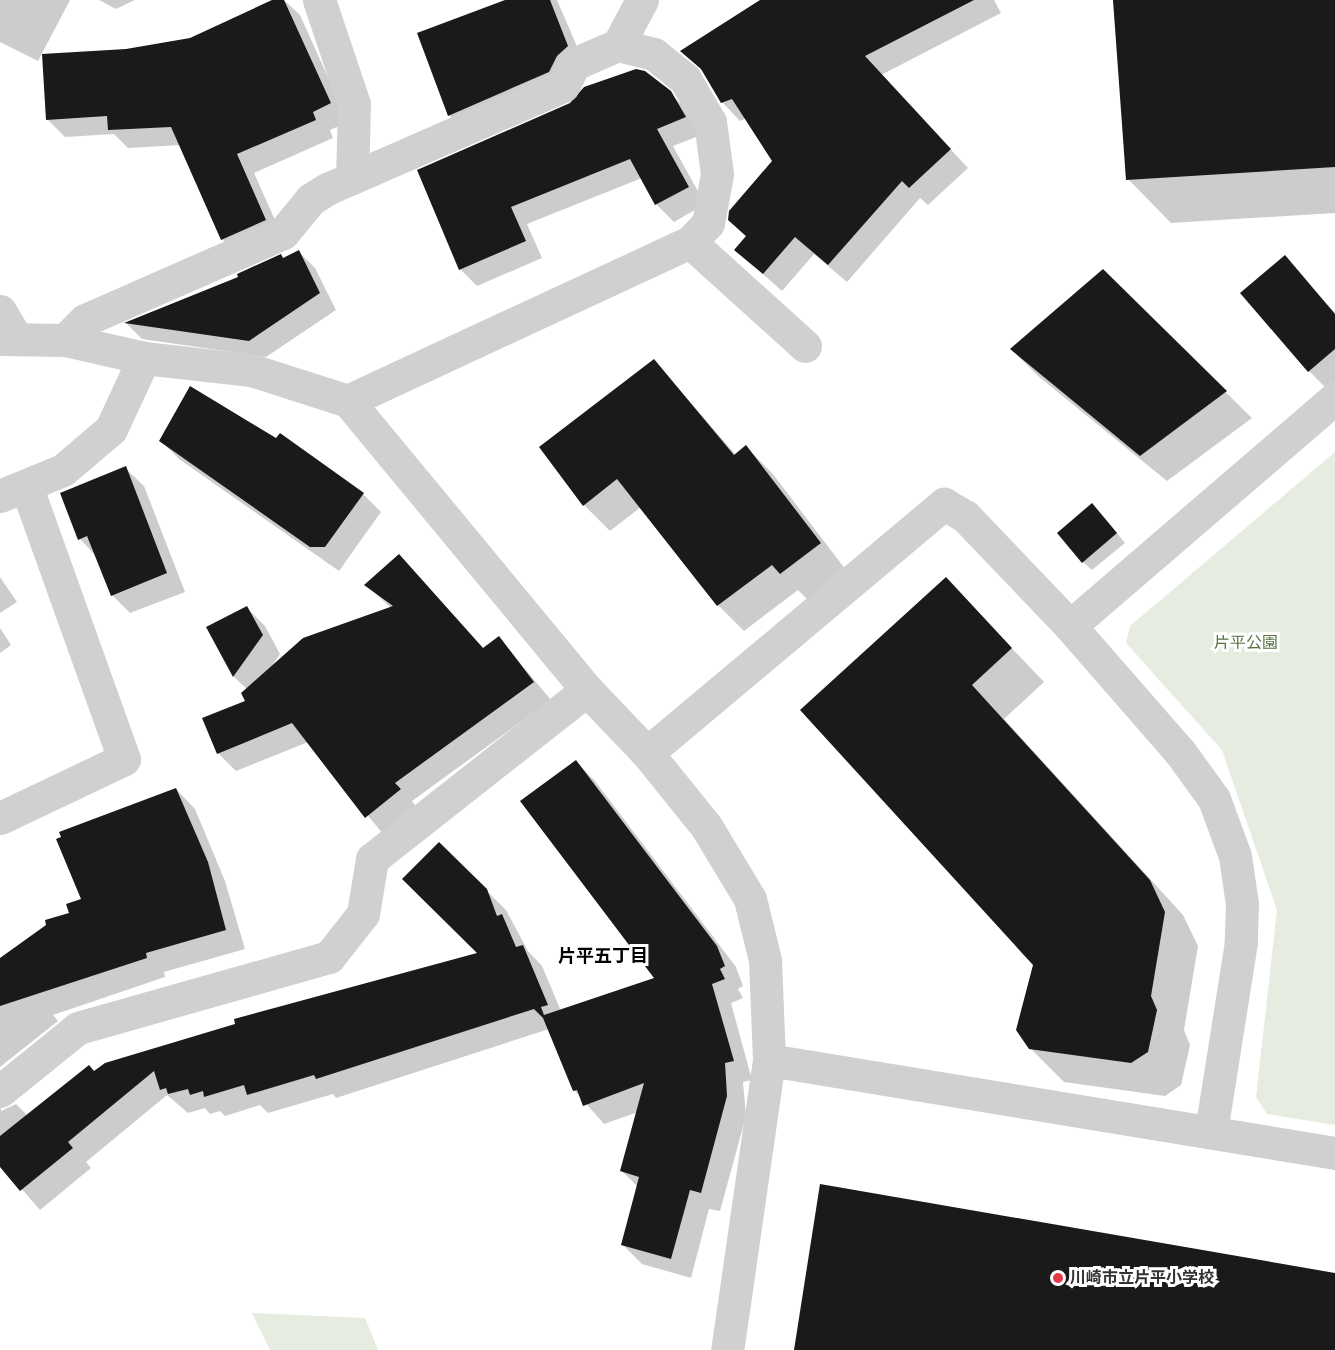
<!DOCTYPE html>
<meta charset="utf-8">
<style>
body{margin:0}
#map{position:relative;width:1335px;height:1350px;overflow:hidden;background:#fff;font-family:"Roboto Condensed","Noto Sans JP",sans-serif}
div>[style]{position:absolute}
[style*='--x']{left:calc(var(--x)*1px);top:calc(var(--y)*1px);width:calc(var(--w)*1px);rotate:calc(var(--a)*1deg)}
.green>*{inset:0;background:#e6ecdf}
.shadow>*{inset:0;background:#0003}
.building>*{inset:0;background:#1a1a1a}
.minor>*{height:33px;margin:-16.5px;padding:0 16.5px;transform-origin:16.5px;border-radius:16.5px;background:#d0d0d0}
.tertiary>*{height:33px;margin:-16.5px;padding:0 16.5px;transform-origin:16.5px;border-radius:16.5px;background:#d0d0d0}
.dots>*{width:16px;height:16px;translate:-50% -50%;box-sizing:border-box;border:3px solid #fff;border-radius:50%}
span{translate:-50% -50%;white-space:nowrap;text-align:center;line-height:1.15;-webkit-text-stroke:6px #fff;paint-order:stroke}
.park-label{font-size:16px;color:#56703f}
.poi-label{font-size:16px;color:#333;font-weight:700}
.left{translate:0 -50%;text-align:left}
.neighbourhood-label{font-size:18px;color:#000;font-weight:700}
</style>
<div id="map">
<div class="green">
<i style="clip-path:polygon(1335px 452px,1335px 1125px,1267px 1114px,1256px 1097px,1277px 910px,1222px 750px,1126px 643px,1130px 626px)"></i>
<i style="clip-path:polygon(252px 1313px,365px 1318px,378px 1350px,270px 1350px)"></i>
</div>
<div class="shadow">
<i style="clip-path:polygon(0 0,70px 0,38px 61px,0 42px)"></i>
<i style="clip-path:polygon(99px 0,135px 0,116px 9px)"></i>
<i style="clip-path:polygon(276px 0,284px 0,300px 15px,348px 122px,330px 130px,333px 138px,254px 173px,283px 238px,241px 257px,222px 239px,181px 145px,128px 148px,114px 134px,65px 137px,47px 119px,126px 51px,190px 39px)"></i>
<i style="clip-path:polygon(509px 0,557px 0,585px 65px,467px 133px,449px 115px)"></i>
<i style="clip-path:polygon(771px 0,994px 0,1001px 13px,881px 75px,968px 168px,928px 205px,920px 198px,847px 282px,814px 254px,782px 291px,736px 250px,747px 238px,729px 220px,774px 162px,746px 118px,740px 121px,722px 102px,705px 73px,682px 51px)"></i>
<i style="clip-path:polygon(1113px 0,1335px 0,1335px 213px,1171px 223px,1128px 179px)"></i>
<i style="clip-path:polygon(670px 93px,687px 110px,701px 135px,673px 146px,705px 204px,674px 222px,657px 205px,642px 178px,527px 224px,542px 258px,477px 286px,460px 269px,419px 171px)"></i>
<i style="clip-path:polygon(299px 252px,315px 268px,336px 310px,266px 357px,142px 339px,127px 324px,240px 277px,281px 256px,284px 259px)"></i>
<i style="clip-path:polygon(1285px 258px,1335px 313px,1335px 382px,1327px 389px,1309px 371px)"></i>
<i style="clip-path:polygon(1102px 271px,1252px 418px,1167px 481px,1038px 376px,1012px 350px)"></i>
<i style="clip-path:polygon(654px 361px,736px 455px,746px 447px,772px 473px,846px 570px,807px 599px,798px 590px,744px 631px,718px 605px,641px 507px,610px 531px,584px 505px,541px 448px)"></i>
<i style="clip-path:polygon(161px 441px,363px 494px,381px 512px,339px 571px,179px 459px)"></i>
<i style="clip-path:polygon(125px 468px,144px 486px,185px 592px,130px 613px,112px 595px,96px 556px,80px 539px)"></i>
<i style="clip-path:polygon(1101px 514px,1125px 543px,1092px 570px,1083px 562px)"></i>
<i style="clip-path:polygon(399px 556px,484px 649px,499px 638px,551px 700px,412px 801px,417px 808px,383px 834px,308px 742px,236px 771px,218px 753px,247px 702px,247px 689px,234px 677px,208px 627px,247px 608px,265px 626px,280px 654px,272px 666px,391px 608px,366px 585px)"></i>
<i style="clip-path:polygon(0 577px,17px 602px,0 613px)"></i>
<i style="clip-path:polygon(946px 579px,1044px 682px,1004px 719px,1183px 915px,1198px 946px,1184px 1030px,1190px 1045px,1181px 1085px,1165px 1096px,1064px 1082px,1030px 1048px,1035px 964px)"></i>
<i style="clip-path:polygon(0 628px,11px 645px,0 653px)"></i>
<i style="clip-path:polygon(576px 762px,595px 781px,736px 967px,743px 986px,738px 989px,743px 998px,731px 1003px,752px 1080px,743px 1082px,746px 1116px,720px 1211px,709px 1209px,691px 1278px,642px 1264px,623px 1245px,638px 1187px,622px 1171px,638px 1112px,604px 1124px,574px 1090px,549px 1029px,336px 1098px,333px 1094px,268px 1113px,260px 1105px,225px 1116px,220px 1111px,210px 1114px,205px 1108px,188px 1113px,167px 1095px,86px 1162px,91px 1168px,40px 1210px,0 1164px,0 1081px,1px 1111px,16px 1104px,28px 1116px,95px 1072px,480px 954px,439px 844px,506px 910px,528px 951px,542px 966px,561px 1011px,656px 978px)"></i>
<i style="clip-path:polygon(176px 789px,195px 809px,225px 881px,245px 949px,164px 972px,165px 977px,53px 1015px,58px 1021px,0 1067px,0 963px,71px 914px)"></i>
</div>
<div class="building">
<i style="clip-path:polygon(272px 0,284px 0,331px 103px,313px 112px,316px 120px,237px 154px,266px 220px,221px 240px,171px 127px,108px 130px,107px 116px,46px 120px,42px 54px,126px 49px,190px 38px)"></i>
<i style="clip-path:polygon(505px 0,550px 0,568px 46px,557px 56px,549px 72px,448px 116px,417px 33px)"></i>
<i style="clip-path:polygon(760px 0,974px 0,865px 56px,951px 149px,909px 188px,902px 181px,828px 265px,795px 237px,763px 274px,734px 250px,746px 236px,728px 220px,729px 211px,772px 161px,732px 99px,721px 103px,701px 69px,680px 51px)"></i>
<i style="clip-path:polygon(1113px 0,1335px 0,1335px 167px,1126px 180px)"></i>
<i style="clip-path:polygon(636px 69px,645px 71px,671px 91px,686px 117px,657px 129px,689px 187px,655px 205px,630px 159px,511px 207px,526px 241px,459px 270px,417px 170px,570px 103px,584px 87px)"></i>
<i style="clip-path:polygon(299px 250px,320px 293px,249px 341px,124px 323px,238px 277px,237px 274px,281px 254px,283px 258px)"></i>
<i style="clip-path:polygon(1285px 255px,1335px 314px,1335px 349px,1308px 372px,1240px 293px)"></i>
<i style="clip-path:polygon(1103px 269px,1227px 391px,1140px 456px,1010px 349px)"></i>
<i style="clip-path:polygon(654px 359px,734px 455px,746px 445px,821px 543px,780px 574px,772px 565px,717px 606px,617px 479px,583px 506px,539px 447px)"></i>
<i style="clip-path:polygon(190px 386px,276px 438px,280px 433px,364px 493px,325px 547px,310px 547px,159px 441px)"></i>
<i style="clip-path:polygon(126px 466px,167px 573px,111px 596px,87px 536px,78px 540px,60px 493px)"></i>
<i style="clip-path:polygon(1092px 503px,1117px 533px,1082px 563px,1057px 533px)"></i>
<i style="clip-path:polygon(399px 554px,483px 648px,499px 636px,534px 682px,395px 783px,401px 789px,365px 818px,292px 723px,217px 754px,202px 718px,245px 701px,241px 693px,303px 638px,393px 606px,364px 585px)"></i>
<i style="clip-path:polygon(946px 577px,1012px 648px,972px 685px,1150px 880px,1165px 912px,1151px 996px,1157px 1010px,1148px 1052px,1131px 1063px,1029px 1049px,1016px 1030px,1033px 965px,800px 710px)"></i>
<i style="clip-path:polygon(247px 606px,263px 635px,233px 677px,206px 627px)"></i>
<i style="clip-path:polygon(576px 760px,717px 946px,725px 966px,720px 969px,725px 979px,712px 984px,734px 1061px,725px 1063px,727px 1096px,701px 1193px,690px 1190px,671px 1259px,621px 1245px,639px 1177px,620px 1171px,644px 1083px,583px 1106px,577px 1090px,573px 1091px,543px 1018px,534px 1009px,316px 1079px,314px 1075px,247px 1095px,244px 1085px,204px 1097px,203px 1091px,190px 1095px,188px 1089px,168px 1094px,166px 1088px,160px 1090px,154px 1071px,68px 1142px,73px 1148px,20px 1191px,0 1167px,0 1136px,89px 1065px,94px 1071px,105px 1063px,235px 1024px,234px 1019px,477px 953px,402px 879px,439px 842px,487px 889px,497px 916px,502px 914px,516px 947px,523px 945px,548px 1005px,541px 1007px,544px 1015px,654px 978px,520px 801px)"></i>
<i style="clip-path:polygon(176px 788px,208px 862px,226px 930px,146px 953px,147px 958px,0 1006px,0 958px,46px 925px,45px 920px,69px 913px,66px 904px,81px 899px,56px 839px,61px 837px,59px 832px)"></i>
<i style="clip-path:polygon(820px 1184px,1335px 1273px,1335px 1350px,794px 1350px)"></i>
</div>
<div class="minor">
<i style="--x:319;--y:0;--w:110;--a:71.4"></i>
<i style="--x:354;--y:104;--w:74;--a:91.5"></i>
<i style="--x:618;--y:45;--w:51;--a:-61.9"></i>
<i style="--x:690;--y:242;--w:155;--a:42.1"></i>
<i style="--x:0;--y:311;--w:33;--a:59"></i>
<i style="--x:0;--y:339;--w:65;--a:0.9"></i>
<i style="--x:65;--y:340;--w:81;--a:12.8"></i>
<i style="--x:144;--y:358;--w:108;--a:6.4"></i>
<i style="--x:251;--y:370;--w:102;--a:17.7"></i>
<i style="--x:348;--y:401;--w:375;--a:50.4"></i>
<i style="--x:587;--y:690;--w:87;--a:46.4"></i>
<i style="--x:647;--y:753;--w:94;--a:51.1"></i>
<i style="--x:706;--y:826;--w:85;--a:58.9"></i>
<i style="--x:750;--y:899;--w:63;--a:76.2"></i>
<i style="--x:765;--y:960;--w:100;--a:87.7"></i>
<i style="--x:769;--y:1060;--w:293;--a:98.2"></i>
<i style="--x:65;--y:340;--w:28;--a:-45"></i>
<i style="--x:85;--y:320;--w:216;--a:-23.7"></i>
<i style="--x:283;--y:233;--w:44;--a:-50.5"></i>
<i style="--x:311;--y:199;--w:19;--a:-32"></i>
<i style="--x:327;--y:189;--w:257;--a:-23.6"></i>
<i style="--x:563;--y:86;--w:25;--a:-63"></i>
<i style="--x:574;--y:64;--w:48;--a:-23.4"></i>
<i style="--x:618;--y:45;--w:37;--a:14"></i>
<i style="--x:654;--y:54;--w:40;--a:39"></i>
<i style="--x:685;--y:79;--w:50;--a:59.8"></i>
<i style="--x:710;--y:122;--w:52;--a:82.3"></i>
<i style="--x:717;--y:174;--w:50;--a:100.4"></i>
<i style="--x:708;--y:223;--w:26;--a:133"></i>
<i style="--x:690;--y:242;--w:377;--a:155.1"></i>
<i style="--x:0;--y:496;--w:68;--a:-22.4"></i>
<i style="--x:63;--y:470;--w:63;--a:-40.5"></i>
<i style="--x:111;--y:429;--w:78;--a:-65.1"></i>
<i style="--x:647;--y:753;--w:388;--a:-40"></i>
<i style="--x:944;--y:504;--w:24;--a:30"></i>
<i style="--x:965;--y:516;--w:152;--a:46.3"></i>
<i style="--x:1070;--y:626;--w:167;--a:48.9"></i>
<i style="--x:1180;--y:752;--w:58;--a:54.1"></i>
<i style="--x:1214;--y:799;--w:61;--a:69.8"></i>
<i style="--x:1235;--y:856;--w:49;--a:81.7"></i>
<i style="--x:1242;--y:904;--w:38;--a:92"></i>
<i style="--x:1241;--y:942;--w:191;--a:99"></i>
<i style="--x:0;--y:818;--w:137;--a:-25.4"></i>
<i style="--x:124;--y:759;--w:290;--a:-109.7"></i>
<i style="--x:769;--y:1060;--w:574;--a:9.33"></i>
<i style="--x:0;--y:1091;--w:100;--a:-38.9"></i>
<i style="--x:78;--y:1028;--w:261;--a:-15.8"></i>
<i style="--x:329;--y:957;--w:55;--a:-51.7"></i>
<i style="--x:363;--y:914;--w:56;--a:-80.7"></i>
<i style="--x:372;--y:859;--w:273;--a:-38.2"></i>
</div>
<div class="tertiary">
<i style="--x:1070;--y:626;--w:350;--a:-40.7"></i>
</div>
<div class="dots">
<i style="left:1058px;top:1278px;background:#e63946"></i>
</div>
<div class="park-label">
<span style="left:1246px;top:643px">片平公園</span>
</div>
<div class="poi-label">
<span class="left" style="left:1070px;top:1278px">川崎市立片平小学校</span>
</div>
<div class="neighbourhood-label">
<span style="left:603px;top:956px">片平五丁目</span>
</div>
</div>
